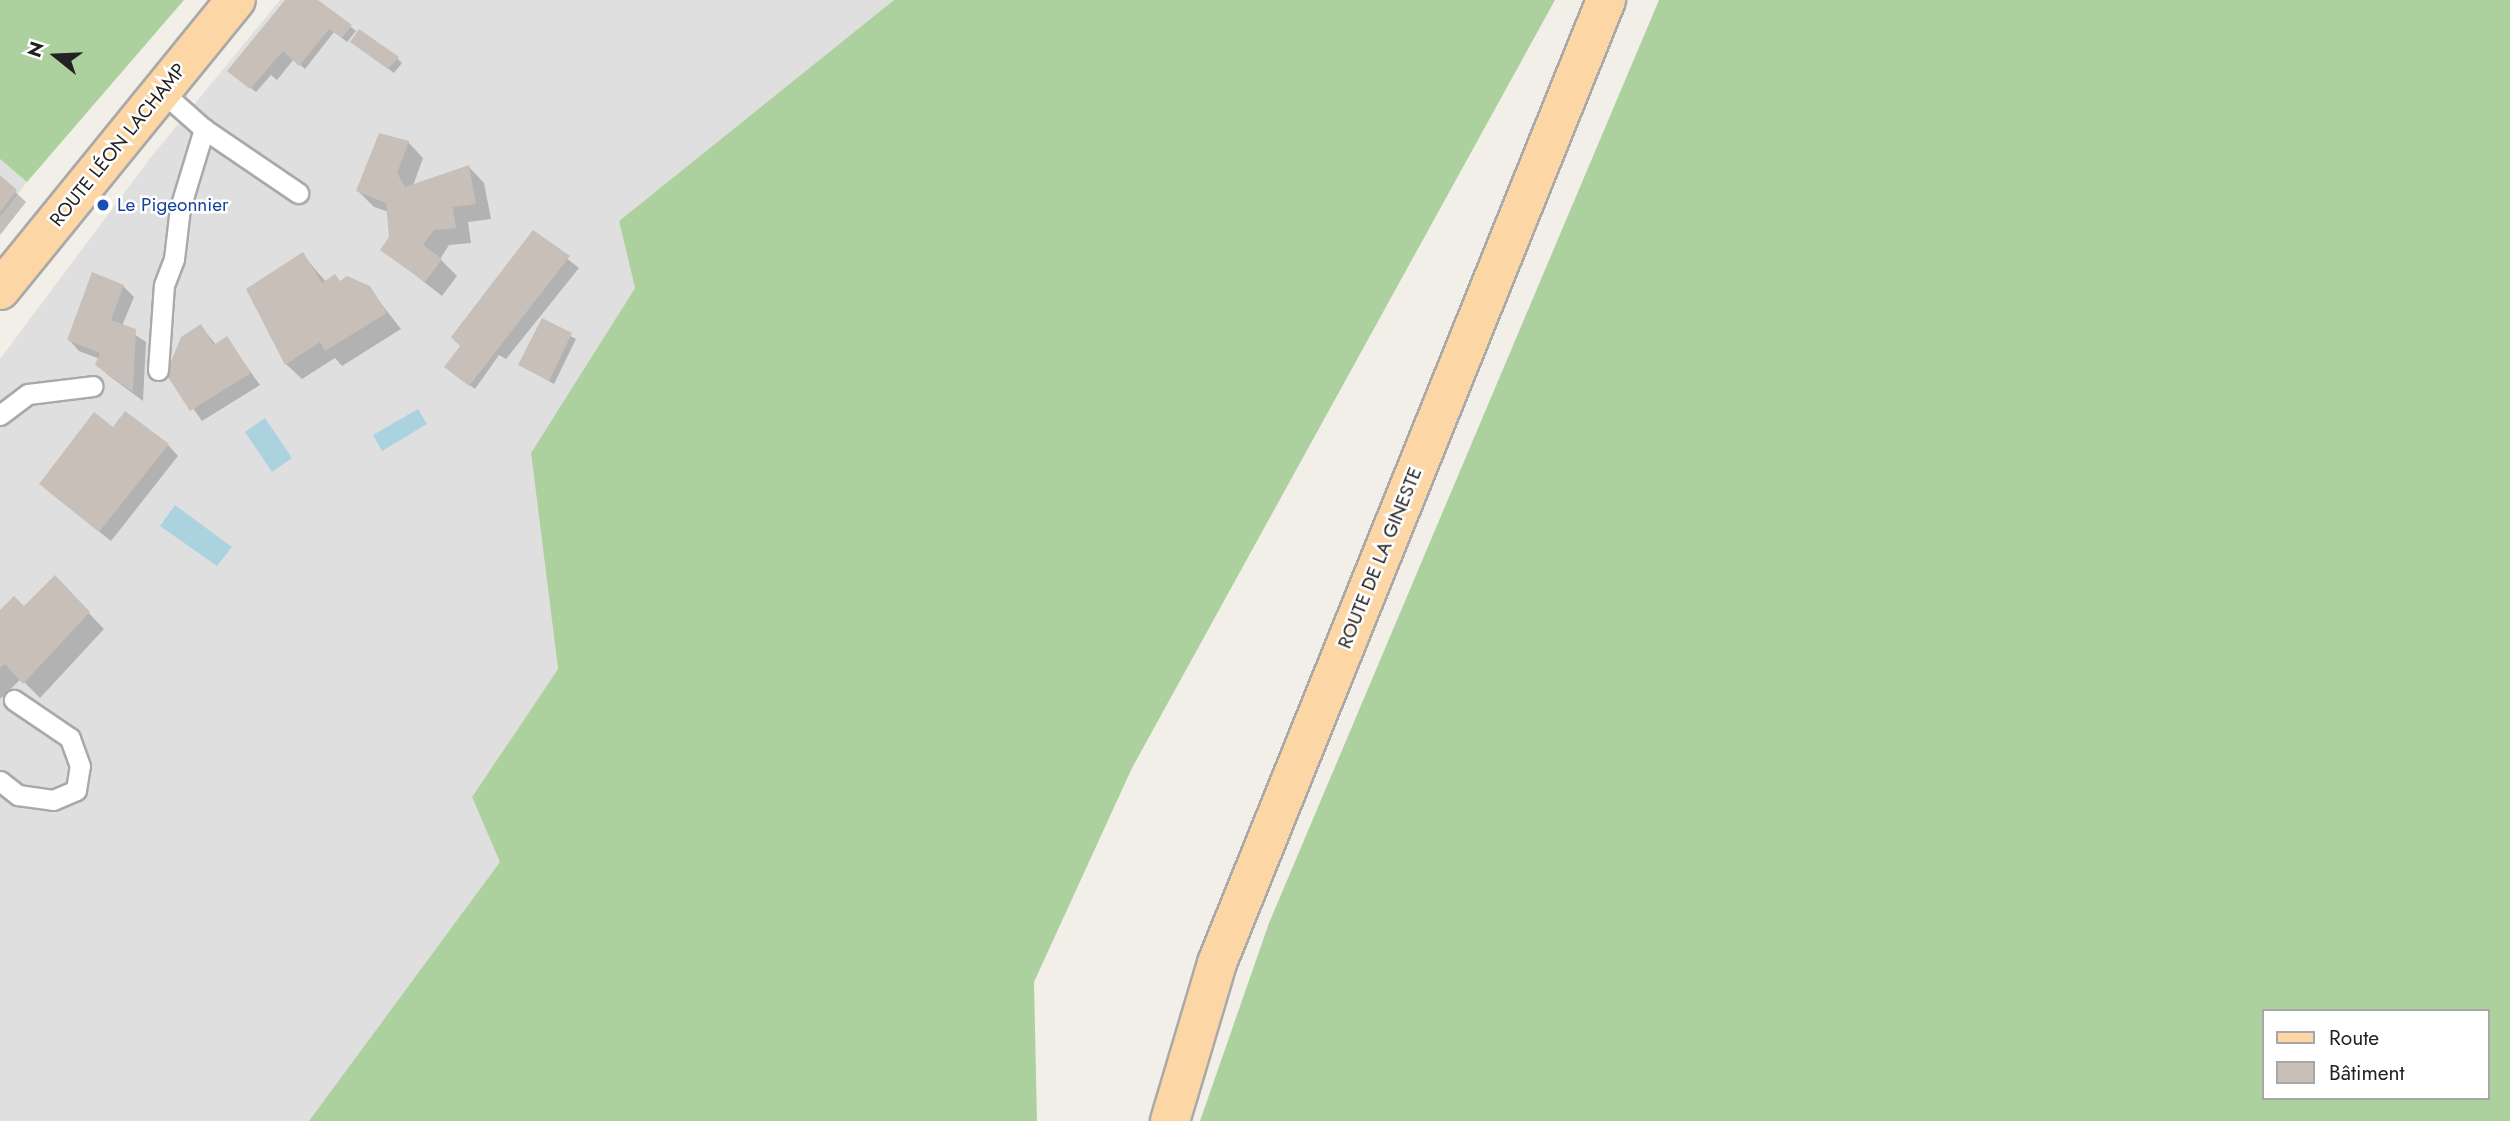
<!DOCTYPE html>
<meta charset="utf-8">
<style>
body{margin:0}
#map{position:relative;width:2510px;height:1121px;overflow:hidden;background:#f2efe9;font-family:Jost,sans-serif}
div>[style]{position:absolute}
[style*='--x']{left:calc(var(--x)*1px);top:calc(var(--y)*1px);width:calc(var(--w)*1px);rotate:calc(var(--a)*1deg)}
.residential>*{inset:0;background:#e0dfdf}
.forest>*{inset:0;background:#add19e}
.water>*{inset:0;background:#aad3df}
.shadow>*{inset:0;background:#0003}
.building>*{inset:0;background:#c7bfb8}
.roads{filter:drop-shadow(2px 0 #a9a9a9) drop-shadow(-2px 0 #a9a9a9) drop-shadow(0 2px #a9a9a9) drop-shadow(0 -2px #a9a9a9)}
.lane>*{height:19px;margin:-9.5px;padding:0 9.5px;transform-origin:9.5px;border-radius:9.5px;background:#fff}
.primary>*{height:38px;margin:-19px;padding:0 19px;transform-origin:19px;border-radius:19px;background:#fcd6a4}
.dots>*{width:19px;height:19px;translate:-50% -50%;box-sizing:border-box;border:4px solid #fff;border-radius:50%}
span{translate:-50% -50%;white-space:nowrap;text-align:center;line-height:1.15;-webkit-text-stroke:5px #fff;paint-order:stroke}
.street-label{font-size:19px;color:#222}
.transit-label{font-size:19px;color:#164399}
.left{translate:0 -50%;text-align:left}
.legend{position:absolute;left:2262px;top:1009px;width:228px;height:91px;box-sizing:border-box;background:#fff;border:2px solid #a7a7a7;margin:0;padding:9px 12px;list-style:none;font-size:21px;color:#222}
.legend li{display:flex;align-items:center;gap:14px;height:35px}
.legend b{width:35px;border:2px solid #a7a7a7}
.north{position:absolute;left:21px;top:21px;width:70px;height:70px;-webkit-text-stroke:5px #fff;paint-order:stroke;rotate:288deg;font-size:19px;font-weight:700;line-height:28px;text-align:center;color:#222}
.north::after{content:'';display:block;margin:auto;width:24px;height:32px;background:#222;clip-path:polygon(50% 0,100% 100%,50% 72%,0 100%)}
</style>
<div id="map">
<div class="residential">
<i style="clip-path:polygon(280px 0,894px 0,619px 221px,635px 288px,531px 453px,558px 669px,472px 797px,501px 862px,309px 1121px,0 1121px,0 359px,151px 157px)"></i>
<i style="clip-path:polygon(0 159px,27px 182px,0 217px)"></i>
</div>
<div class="forest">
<i style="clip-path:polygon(0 0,184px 0,27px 182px,0 159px)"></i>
<i style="clip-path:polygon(894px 0,1555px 0,1132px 768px,1034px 982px,1037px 1121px,309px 1121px,500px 862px,472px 797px,558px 669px,531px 453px,635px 288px,619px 221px)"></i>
<i style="clip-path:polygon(evenodd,1659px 0,2510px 0,2510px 1121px,1200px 1121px,1269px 923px,1659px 0,2263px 1011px,2487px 1011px,2487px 1098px,2263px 1098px,2263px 1011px)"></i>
</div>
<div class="water">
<i style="clip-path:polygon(418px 409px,427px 424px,382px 451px,373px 435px)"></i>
<i style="clip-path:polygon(265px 418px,292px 458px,272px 472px,245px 432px)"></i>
<i style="clip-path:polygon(175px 505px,232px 547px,217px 566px,160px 526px)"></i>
</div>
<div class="shadow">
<i style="clip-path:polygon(287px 0,315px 0,356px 31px,347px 42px,334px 32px,305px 69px,294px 59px,277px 80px,271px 75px,256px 92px,234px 75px)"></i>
<i style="clip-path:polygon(358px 46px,397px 58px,402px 63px,394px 73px)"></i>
<i style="clip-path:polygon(408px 142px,423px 158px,413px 186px,469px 167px,484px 183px,491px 219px,468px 222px,471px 243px,449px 245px,440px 259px,457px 276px,442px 296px,382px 249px,391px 237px,389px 212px,374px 207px,358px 191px)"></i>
<i style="clip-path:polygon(0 178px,26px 202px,0 235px)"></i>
<i style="clip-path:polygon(533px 232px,579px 268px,506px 359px,499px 355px,475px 389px,452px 372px,462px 346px,453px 337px)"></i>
<i style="clip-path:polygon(303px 255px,326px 282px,369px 288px,401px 329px,342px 366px,335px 358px,302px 379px,286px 364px)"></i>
<i style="clip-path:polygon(123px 286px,134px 297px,122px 326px,146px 342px,143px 401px,108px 375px,97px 365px,100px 359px,79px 351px,69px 340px)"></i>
<i style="clip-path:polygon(543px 321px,576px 339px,554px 384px,520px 365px)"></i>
<i style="clip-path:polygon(201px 326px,217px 346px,227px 339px,260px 385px,202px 421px,168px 373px)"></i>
<i style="clip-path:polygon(168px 445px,178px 456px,111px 541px,52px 494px)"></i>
<i style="clip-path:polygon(55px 578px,104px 629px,40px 698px,21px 679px,0 699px,0 612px,24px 609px)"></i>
</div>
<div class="building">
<i style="clip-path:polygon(285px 0,318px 0,352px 25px,342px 38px,329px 29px,299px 66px,283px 51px,250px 89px,227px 71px)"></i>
<i style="clip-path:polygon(359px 29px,399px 57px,388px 69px,350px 42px)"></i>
<i style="clip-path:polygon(379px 133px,409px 141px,397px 173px,405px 187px,469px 165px,476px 204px,453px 207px,456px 228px,434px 230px,423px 245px,442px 259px,425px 282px,380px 250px,389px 237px,386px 203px,356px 191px)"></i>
<i style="clip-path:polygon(0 175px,17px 190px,0 212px)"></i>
<i style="clip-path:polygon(533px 230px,570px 256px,469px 386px,444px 367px,460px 346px,451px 337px)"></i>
<i style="clip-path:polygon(303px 252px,322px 283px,335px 274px,340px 281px,347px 276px,370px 286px,387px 313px,325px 351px,320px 342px,285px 365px,246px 289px)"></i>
<i style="clip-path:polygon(92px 272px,124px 285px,111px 320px,136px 329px,133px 392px,95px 365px,100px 353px,67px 340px)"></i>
<i style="clip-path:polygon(542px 318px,572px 333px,549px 381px,518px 365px)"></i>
<i style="clip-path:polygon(201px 324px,214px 345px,227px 336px,251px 373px,190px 411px,166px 374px,181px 337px)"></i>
<i style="clip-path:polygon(125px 411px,169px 444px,99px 532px,39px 484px,94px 412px,113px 427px)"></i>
<i style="clip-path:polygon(55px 575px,90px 612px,23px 684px,5px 664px,0 668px,0 610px,14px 596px,24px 606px)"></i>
</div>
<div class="roads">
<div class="lane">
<i style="--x:204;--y:129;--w:114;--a:34.2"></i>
<i style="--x:158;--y:370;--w:85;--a:-86"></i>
<i style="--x:164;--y:285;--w:28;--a:-69"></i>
<i style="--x:174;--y:259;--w:51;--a:-83.3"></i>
<i style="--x:180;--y:208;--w:83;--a:-73.1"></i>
<i style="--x:204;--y:129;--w:57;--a:-138.5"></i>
<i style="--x:0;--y:415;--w:35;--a:-37"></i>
<i style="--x:28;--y:394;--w:65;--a:-7"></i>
<i style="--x:0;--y:781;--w:23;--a:38"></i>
<i style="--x:18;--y:795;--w:35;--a:8"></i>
<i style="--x:53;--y:800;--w:25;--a:-23"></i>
<i style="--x:76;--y:790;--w:24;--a:-81"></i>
<i style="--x:80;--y:766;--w:30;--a:-110"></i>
<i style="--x:70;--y:738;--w:68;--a:-145.8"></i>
</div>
<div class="primary">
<i style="--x:0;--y:290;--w:374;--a:-50.9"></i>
<i style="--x:1170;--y:1121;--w:165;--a:-73.4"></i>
<i style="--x:1217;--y:963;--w:1039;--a:-68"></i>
</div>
</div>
<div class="dots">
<i style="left:103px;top:205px;background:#1a4fb4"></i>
</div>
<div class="street-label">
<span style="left:118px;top:145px;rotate:-51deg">ROUTE LÉON LACHAMP</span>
<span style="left:1380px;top:558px;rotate:-68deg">ROUTE DE LA GINESTE</span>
</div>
<div class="transit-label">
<span class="left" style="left:117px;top:205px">Le Pigeonnier</span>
</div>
<ul class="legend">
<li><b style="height:9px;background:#fcd6a4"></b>Route</li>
<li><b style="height:19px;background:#c7bfb8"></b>Bâtiment</li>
</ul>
<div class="north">N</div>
</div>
